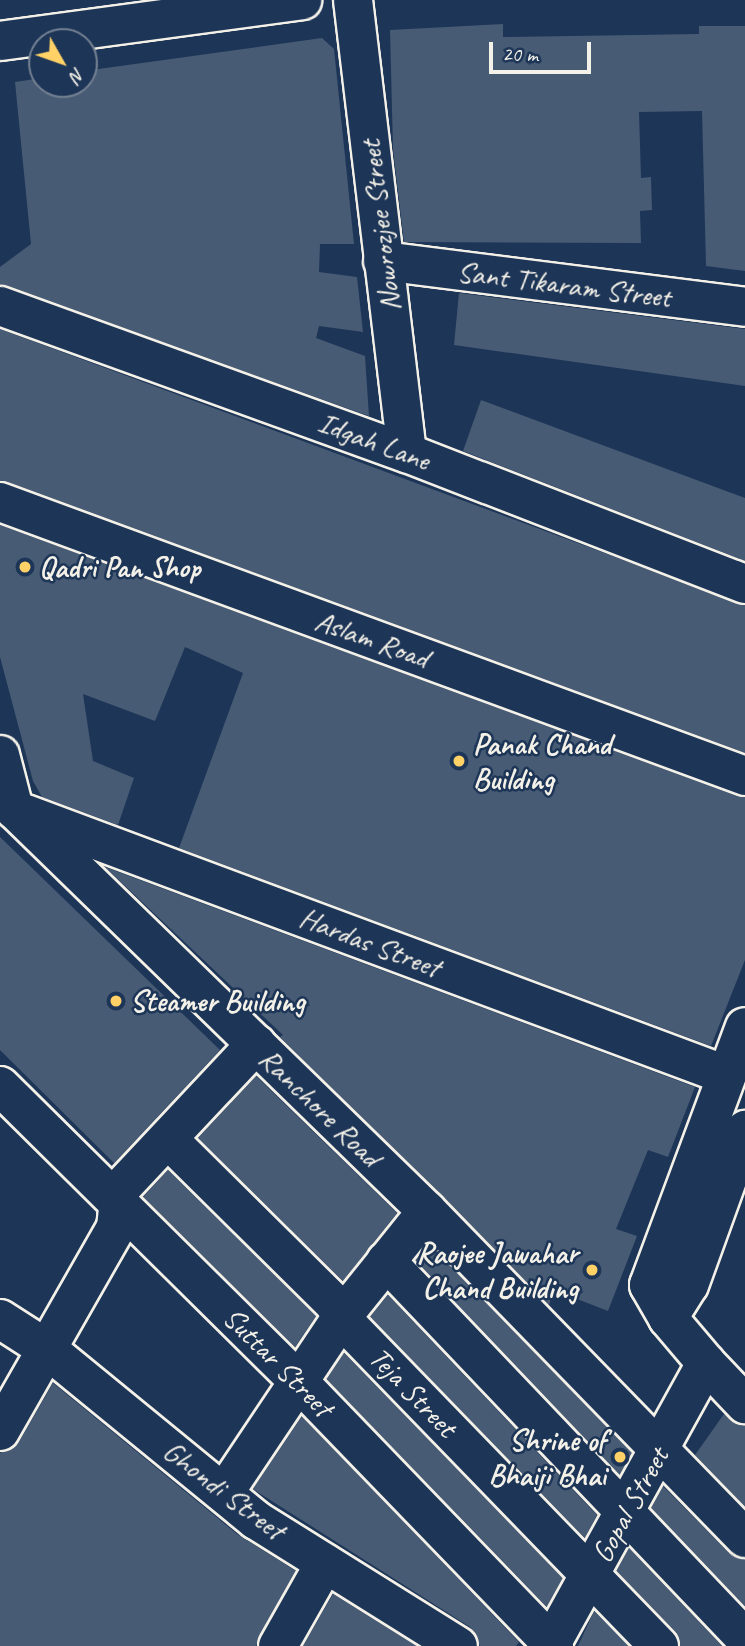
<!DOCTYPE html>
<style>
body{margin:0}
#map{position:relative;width:745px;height:1646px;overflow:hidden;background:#1d3557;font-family:Caveat,sans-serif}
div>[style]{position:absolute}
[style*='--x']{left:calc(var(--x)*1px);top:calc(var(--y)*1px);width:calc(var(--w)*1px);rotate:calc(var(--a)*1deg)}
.building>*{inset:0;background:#485b74}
.roads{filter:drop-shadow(2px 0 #f4f1e8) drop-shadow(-2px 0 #f4f1e8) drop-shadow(0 2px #f4f1e8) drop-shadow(0 -2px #f4f1e8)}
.minor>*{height:38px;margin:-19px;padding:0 19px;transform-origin:19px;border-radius:19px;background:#1d3557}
.tertiary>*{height:38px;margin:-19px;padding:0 19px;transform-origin:19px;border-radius:19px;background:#1d3557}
.dots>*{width:19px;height:19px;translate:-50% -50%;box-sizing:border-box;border:4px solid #1d3557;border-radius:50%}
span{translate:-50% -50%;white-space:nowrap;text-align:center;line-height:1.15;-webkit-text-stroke:5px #1d3557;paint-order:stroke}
.street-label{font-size:30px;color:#f4f1e8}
.poi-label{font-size:30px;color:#f4f1e8;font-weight:700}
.left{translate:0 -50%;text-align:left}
.right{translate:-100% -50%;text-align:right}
.north{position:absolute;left:28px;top:28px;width:70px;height:70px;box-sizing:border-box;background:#1d3557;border:2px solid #738091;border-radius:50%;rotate:130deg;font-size:19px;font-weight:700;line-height:28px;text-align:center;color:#f4f1e8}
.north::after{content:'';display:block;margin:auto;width:24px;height:32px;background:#ffd166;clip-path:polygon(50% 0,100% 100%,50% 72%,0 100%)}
.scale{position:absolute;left:489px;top:42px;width:102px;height:32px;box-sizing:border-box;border:4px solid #f4f1e8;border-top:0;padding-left:9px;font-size:21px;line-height:24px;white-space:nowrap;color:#f4f1e8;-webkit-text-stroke:5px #1d3557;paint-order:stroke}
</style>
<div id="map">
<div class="building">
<i style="clip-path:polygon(503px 24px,503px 37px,699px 34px,699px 26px,745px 26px,745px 271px,706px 266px,702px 111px,639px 112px,641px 178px,651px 177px,652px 210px,640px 211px,641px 243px,404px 242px,393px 149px,390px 30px)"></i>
<i style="clip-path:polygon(322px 38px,334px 49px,354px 244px,320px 244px,319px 272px,357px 277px,363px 332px,319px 326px,316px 338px,365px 356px,369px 416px,0 285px,0 267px,31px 244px,15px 82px,42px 78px,42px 84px,84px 84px,84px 71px)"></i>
<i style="clip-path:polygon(459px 293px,745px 329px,745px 386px,454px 345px)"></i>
<i style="clip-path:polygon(0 329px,745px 605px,745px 753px,0 481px)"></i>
<i style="clip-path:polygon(481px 400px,745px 498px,745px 561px,463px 451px)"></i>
<i style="clip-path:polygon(0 525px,745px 797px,745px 960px,711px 1046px,179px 848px,243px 673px,185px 647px,155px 721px,83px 694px,93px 761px,134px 778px,118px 825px,42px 797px,33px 781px,0 657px)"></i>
<i style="clip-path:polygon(0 837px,220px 1050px,114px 1163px,0 1050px)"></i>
<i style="clip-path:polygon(105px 867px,695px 1087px,668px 1157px,648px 1150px,616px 1229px,637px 1236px,608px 1311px,554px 1290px,549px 1305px,280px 1037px,283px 1035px)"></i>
<i style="clip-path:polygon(256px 1076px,397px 1213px,343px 1281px,198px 1138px)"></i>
<i style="clip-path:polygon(168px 1170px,316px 1316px,295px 1347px,143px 1197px)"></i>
<i style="clip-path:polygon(429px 1244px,632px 1453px,620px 1475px,415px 1260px)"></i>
<i style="clip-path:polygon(388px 1295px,597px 1515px,585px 1538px,370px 1317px)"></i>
<i style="clip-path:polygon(344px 1353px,563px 1578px,547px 1607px,326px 1379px)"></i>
<i style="clip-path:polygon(53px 1383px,237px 1534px,296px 1571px,256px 1646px,0 1646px,0 1453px,19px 1442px)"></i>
<i style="clip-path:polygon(724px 1414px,745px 1425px,745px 1507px,695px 1455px)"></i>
<i style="clip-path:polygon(302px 1416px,519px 1642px,516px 1646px,480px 1646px,470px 1627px,253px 1489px)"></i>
<i style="clip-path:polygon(663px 1486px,729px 1553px,745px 1559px,745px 1606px,651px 1508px)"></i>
<i style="clip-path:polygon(629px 1548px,722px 1646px,680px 1646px,675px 1631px,616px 1571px)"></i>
<i style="clip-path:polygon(333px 1594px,417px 1646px,303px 1646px)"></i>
<i style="clip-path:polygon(594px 1611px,629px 1646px,578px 1646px)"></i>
</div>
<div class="roads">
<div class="minor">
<i style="--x:353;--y:0;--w:456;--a:83.2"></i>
<i style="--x:0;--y:41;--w:305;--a:-7.7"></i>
<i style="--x:383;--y:261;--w:365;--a:7.2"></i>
<i style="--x:0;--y:306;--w:433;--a:19.9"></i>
<i style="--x:407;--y:453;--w:362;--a:21.2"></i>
<i style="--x:0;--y:502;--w:794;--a:20.19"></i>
<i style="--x:0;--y:755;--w:56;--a:75.5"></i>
<i style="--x:14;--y:809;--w:576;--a:44.23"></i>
<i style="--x:427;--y:1211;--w:456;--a:45.8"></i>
<i style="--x:26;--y:814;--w:747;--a:20.45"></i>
<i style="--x:0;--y:1086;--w:418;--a:44.7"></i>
<i style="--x:297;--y:1380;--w:370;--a:46"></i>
<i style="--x:168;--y:1139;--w:235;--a:44.7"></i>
<i style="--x:335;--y:1304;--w:15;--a:67"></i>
<i style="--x:341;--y:1318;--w:457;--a:45.9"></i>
<i style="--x:386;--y:1261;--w:521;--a:46.4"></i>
<i style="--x:0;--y:1319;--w:56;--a:32.6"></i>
<i style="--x:47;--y:1349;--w:270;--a:39.3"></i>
<i style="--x:256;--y:1520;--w:238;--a:32"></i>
<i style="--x:706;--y:1363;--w:57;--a:46.4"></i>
<i style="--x:0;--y:1431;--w:234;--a:-60.3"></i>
<i style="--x:116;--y:1228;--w:39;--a:-84"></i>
<i style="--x:120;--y:1189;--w:199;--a:-46.8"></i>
<i style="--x:224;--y:1493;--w:211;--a:-56.2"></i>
<i style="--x:341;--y:1318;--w:137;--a:-51.2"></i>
<i style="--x:278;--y:1646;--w:95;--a:-60.5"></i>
</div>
<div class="tertiary">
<i style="--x:668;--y:1318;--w:39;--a:-58"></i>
<i style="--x:689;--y:1285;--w:165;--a:-70.1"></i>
<i style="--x:550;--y:1646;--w:323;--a:-61.1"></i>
<i style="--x:706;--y:1363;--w:59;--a:-130.2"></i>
<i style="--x:668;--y:1318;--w:38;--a:-120"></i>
<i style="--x:649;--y:1285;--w:275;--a:-69.6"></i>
</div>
</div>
<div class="dots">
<i style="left:25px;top:567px;background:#ffd166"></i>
<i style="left:459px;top:761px;background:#ffd166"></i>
<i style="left:116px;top:1001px;background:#ffd166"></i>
<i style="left:592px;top:1270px;background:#ffd166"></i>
<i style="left:620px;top:1457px;background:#ffd166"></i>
</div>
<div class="street-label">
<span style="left:380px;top:226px;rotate:-97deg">Nowrozjee Street</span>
<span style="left:564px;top:284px;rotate:7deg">Sant Tikaram Street</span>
<span style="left:374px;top:441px;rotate:20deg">Idgah Lane</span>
<span style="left:372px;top:639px;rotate:20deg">Aslam Road</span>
<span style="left:370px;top:942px;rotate:21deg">Hardas Street</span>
<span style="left:320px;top:1107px;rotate:44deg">Ranchore Road</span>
<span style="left:278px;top:1362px;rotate:45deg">Suttar Street</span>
<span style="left:413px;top:1392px;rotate:46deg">Teja Street</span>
<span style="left:224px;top:1490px;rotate:37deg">Ghondi Street</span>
<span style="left:630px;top:1505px;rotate:-61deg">Gopal Street</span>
</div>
<div class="poi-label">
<span class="left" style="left:39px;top:567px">Qadri Pan Shop</span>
<span class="left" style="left:473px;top:761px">Panak Chand<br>Building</span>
<span class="left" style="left:130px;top:1001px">Steamer Building</span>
<span class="right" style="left:578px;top:1270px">Raojee Jawahar<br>Chand Building</span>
<span class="right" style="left:606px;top:1457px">Shrine of<br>Bhaiji Bhai</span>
</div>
<div class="north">N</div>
<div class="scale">20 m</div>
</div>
